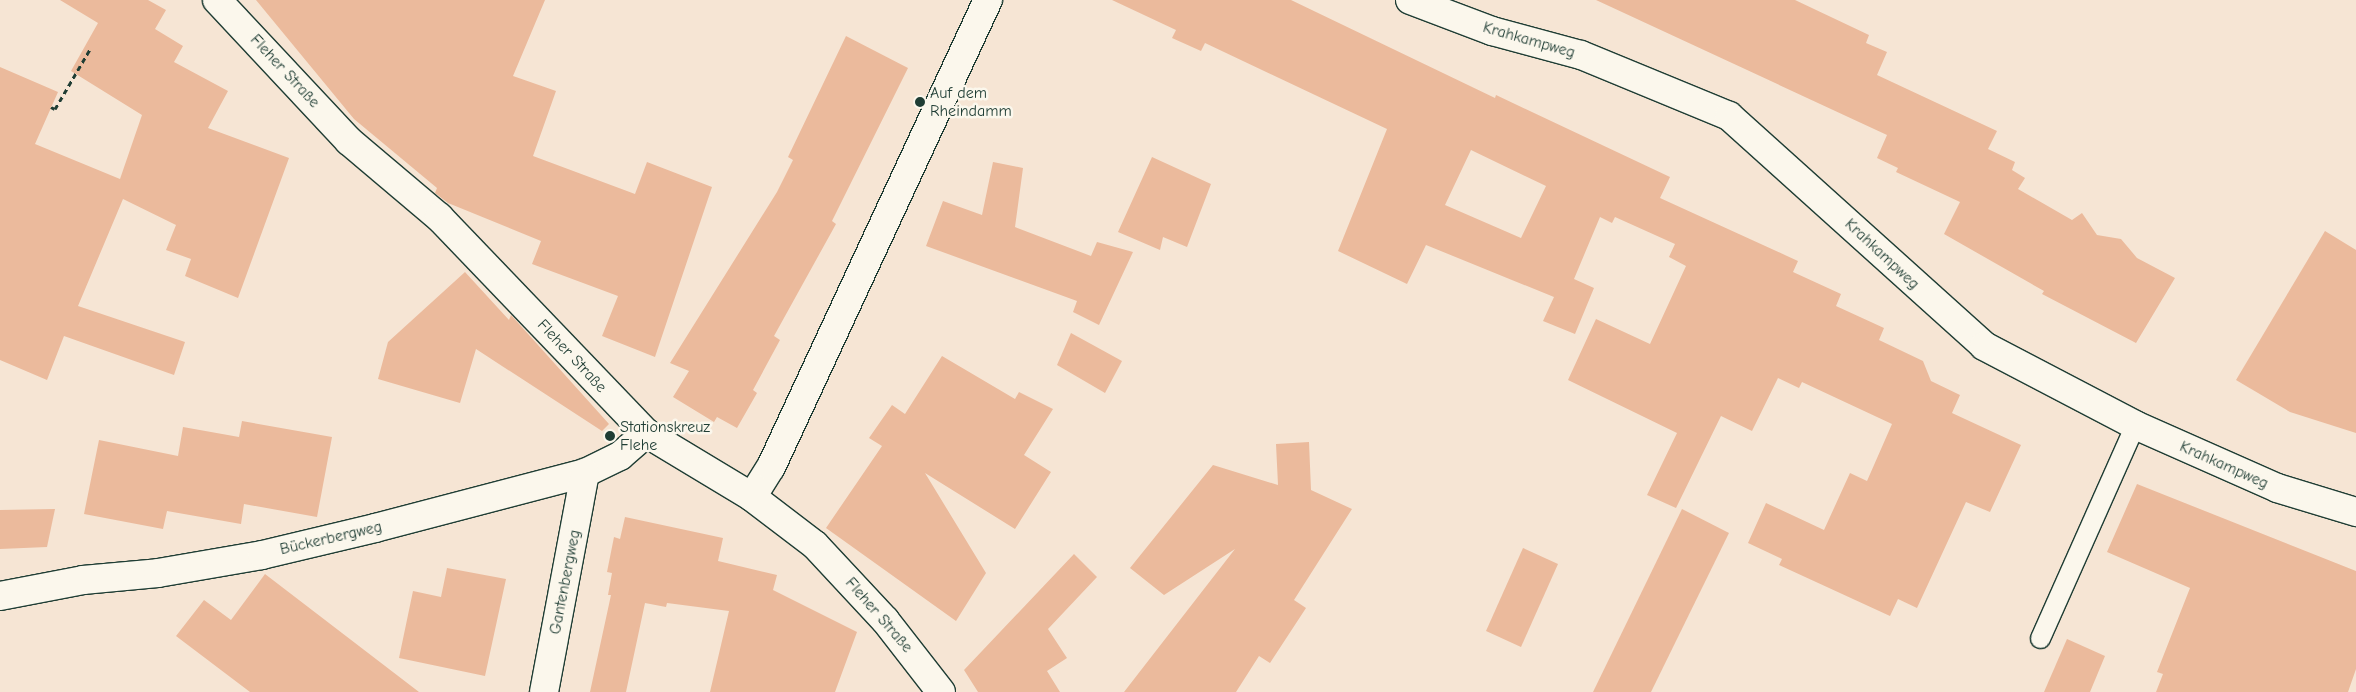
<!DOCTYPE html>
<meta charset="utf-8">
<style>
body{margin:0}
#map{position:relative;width:2356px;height:692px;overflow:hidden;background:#f6e5d4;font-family:"Comic Neue",sans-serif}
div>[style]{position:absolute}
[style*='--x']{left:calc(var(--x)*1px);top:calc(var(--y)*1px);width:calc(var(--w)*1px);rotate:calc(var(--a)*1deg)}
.building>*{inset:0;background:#ebba9c}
.path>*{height:3px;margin-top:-1.5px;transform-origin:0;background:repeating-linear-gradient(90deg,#1f3d34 0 5px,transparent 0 9px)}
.roads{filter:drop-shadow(1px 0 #1f3d34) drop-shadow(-1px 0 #1f3d34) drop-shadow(0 1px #1f3d34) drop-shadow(0 -1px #1f3d34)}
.lane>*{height:19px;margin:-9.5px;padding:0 9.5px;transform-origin:9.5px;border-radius:9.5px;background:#fbf7ec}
.street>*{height:28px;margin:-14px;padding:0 14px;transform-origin:14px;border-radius:14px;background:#fbf7ec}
.dots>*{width:14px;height:14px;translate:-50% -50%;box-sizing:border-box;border:2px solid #fbf7ec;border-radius:50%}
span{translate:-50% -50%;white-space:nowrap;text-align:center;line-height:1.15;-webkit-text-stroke:5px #fbf7ec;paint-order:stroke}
.street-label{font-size:16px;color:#1f3d34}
.poi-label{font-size:16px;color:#1f3d34}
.left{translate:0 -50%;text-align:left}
</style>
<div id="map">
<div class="building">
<i style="clip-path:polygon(60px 0,148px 0,166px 10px,155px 29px,183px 46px,174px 62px,228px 91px,208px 128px,289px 158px,238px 298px,185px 276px,191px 259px,166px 250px,176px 225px,123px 199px,78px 306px,185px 342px,174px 375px,64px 336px,47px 380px,0 360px,0 67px,58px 92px,35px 144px,120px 179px,142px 115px,71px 71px,98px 23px)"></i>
<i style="clip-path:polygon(256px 0,545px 0,513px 76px,556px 91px,533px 156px,635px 194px,647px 162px,712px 187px,655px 357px,602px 336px,618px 296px,532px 264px,541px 241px,448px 203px,435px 193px,437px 188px,354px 119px)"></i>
<i style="clip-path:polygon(evenodd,1112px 0,1291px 0,1495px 98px,1496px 95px,1670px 177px,1660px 198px,1798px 261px,1793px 272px,1841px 294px,1836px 306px,1884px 328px,1879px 340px,1923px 361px,1931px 381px,1960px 395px,1952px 413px,2021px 445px,1990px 512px,1966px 502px,1917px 608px,1898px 599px,1890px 616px,1779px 565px,1782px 559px,1748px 543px,1766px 503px,1824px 530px,1850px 473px,1867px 481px,1892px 424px,1802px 382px,1799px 388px,1778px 378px,1752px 431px,1721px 416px,1676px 508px,1647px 495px,1677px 433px,1568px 380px,1596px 319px,1650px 344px,1686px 266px,1669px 257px,1675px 244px,1615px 217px,1612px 223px,1600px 217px,1574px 279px,1594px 288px,1575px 334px,1543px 321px,1554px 297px,1426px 245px,1407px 284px,1338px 251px,1387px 129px,1205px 43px,1201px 51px,1172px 38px,1176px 30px,1112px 0,1471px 150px,1546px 186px,1521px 238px,1445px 205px,1471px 150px)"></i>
<i style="clip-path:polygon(1596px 0,1795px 0,1869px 35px,1866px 43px,1887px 52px,1877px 75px,1997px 131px,1988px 149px,2015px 162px,2012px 170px,2025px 178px,2018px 189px,2072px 220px,2082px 213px,2097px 235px,2121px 239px,2137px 258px,2175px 278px,2136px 343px,2042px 294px,2044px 291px,1944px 234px,1960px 202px,1896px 172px,1898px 168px,1877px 158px,1887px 135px)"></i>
<i style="clip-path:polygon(846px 36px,908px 68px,832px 221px,836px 224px,774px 336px,780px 340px,753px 390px,757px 393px,737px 428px,717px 417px,714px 422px,673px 397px,689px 371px,670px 363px,777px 192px,793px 160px,788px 157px)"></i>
<i style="clip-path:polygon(1152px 157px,1211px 184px,1187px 247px,1163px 237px,1160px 250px,1118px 232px)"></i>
<i style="clip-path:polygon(993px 162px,1023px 168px,1015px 227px,1091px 256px,1097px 242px,1133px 252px,1099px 325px,1073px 312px,1077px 301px,926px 246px,943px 201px,982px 215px)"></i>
<i style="clip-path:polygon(2325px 231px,2356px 250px,2356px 433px,2290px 412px,2236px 380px)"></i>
<i style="clip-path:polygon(465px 272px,509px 320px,511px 315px,609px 424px,602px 431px,476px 349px,460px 403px,378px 379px,388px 342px)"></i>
<i style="clip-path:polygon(1071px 333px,1122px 361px,1105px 393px,1057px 365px)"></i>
<i style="clip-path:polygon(942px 356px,1015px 399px,1019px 392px,1053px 409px,1024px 455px,1051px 472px,1015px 529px,925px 473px,986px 573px,956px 621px,826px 528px,882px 446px,869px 438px,892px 405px,905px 414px)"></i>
<i style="clip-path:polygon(242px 421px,332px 437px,317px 517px,244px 504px,241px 524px,167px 511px,163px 529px,84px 514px,99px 440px,178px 456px,183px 427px,239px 437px)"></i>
<i style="clip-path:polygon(1309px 442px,1311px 490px,1352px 509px,1294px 600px,1306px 608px,1270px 663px,1259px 656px,1236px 692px,1124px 692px,1235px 549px,1164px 595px,1130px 568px,1213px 465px,1278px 485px,1276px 444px)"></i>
<i style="clip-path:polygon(2137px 484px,2356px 571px,2356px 669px,2348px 692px,2156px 692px,2163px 674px,2157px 672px,2190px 588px,2107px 552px)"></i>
<i style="clip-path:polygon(55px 509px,47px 547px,0 549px,0 510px)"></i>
<i style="clip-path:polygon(1682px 509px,1729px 533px,1651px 692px,1593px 692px)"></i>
<i style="clip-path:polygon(625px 517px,723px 538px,718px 561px,777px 575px,773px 590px,857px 632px,835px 692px,710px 692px,729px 611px,667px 603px,666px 607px,645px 603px,626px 692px,590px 692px,611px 595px,608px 595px,612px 573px,607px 572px,614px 537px,620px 539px)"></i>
<i style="clip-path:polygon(1523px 548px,1558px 564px,1521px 647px,1486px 631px)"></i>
<i style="clip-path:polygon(1074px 554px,1097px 577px,1048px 629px,1067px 658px,1047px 671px,1060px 692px,978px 692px,964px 670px)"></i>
<i style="clip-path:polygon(447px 568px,506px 579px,485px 676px,399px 658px,413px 591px,441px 597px)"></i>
<i style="clip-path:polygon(265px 574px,419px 692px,250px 692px,176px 636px,204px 600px,231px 620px)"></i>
<i style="clip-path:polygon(2067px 639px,2105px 656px,2090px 692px,2044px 692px)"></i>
</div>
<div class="path">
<i style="--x:51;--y:107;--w:4;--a:27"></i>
<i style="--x:55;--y:109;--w:69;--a:-59.7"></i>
</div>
<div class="roads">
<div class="lane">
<i style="--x:2040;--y:638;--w:233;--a:-66"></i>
</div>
<div class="street">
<i style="--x:217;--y:0;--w:193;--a:46.9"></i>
<i style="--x:349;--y:141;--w:118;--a:40.2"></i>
<i style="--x:439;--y:217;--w:299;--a:46.2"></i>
<i style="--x:646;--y:433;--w:124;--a:31.1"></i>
<i style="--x:752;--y:497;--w:79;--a:37.3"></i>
<i style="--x:815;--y:545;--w:103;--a:47"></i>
<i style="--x:885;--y:620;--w:91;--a:52.1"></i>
<i style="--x:1410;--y:0;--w:88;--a:20.7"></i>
<i style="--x:1492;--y:31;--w:92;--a:15.1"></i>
<i style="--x:1581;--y:55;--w:160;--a:22.4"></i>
<i style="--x:1729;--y:116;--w:343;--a:42"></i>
<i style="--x:1984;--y:346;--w:170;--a:27.6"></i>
<i style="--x:2135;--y:425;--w:155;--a:23.9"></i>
<i style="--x:2277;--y:488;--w:83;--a:16.9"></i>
<i style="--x:752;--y:497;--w:36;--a:-58"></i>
<i style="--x:771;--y:467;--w:515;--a:-65.08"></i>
<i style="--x:0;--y:596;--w:85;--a:-10.9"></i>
<i style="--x:83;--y:580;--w:75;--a:-5.3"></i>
<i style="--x:158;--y:573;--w:106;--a:-9.8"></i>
<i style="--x:262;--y:555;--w:116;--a:-13.4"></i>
<i style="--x:375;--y:528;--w:217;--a:-14.7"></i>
<i style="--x:585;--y:473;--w:39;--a:-26"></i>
<i style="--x:620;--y:456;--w:35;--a:-41"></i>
<i style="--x:544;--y:692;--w:223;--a:-79.4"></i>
</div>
</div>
<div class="dots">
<i style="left:920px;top:102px;background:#1f3d34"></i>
<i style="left:610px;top:436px;background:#1f3d34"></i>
</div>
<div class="street-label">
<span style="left:1529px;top:40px;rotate:16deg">Krahkampweg</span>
<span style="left:285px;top:71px;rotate:47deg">Fleher Straße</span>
<span style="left:1882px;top:254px;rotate:43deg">Krahkampweg</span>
<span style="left:572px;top:356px;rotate:47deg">Fleher Straße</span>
<span style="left:2224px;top:465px;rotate:24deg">Krahkampweg</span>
<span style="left:331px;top:538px;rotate:-13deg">Bückerbergweg</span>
<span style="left:565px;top:582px;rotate:-79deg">Gantenbergweg</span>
<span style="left:879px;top:615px;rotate:49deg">Fleher Straße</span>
</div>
<div class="poi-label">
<span class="left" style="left:930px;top:102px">Auf dem<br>Rheindamm</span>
<span class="left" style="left:620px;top:436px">Stationskreuz<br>Flehe</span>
</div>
</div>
